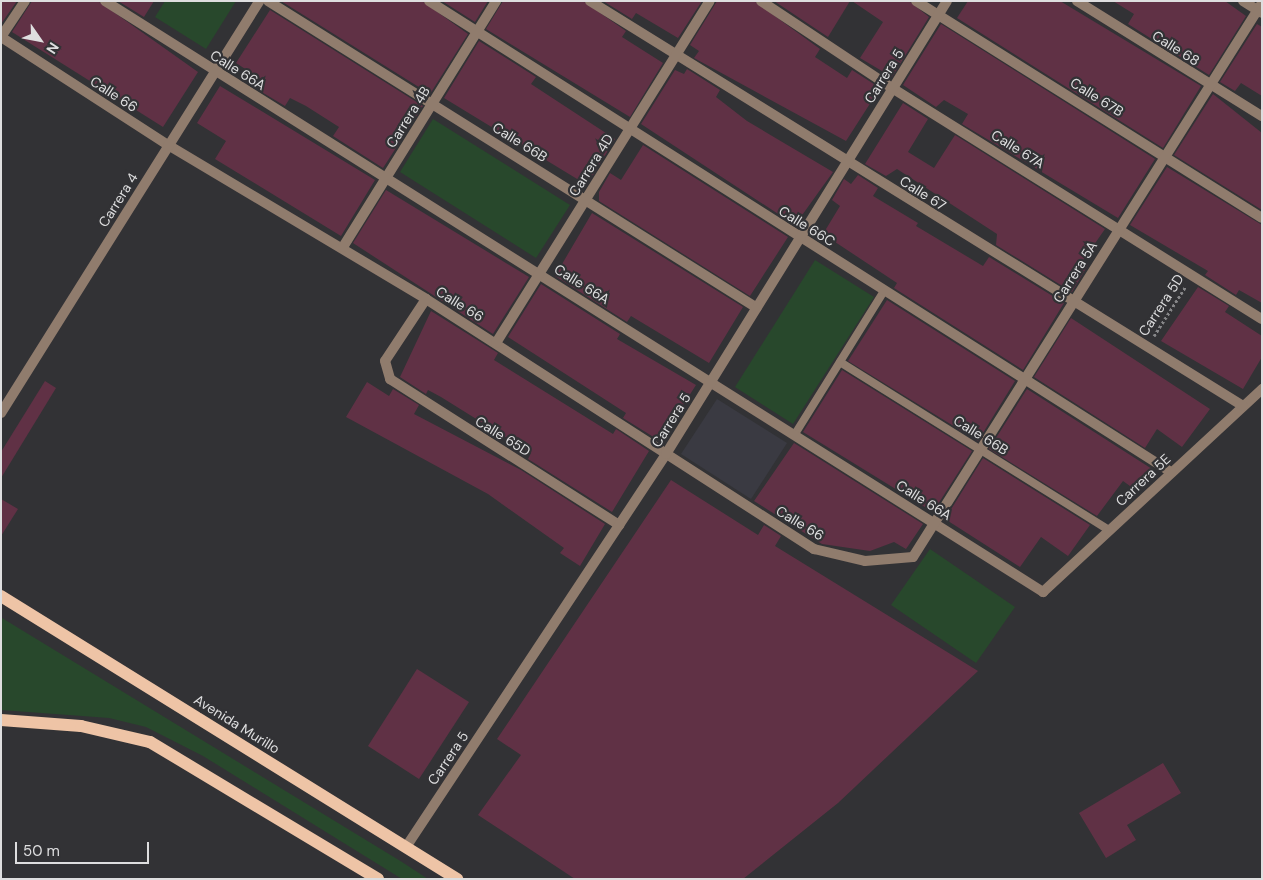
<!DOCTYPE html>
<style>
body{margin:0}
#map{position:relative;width:1263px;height:880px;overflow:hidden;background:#323235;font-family:"DM Sans",sans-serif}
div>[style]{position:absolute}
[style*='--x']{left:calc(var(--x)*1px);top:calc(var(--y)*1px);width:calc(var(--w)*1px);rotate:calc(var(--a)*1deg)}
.built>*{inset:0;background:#3a3a42}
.green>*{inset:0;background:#28482c}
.building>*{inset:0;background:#603145}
.path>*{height:3px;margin-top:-1.5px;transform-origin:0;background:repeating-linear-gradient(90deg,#868688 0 2.5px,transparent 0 5px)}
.service>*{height:8px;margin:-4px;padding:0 4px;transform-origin:4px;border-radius:4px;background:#907c6d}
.minor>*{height:10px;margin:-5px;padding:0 5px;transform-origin:5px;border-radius:5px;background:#907c6d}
.tertiary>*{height:10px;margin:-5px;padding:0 5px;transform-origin:5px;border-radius:5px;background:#907c6d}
.primary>*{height:12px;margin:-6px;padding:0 6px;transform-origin:6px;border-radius:6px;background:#eec4a6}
span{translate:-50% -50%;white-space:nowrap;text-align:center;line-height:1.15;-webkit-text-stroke:4.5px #323235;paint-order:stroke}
.street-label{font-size:14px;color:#dededf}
.frame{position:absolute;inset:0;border:2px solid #dededf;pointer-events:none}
.north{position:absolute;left:15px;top:15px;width:50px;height:50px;-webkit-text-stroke:4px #323235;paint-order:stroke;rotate:123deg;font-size:14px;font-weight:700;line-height:20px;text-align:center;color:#dededf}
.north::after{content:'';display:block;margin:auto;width:18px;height:22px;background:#dededf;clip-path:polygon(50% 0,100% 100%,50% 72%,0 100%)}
.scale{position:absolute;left:15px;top:842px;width:134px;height:22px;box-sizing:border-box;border:2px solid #dededf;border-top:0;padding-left:6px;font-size:15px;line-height:18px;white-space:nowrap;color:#dededf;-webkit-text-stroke:4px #323235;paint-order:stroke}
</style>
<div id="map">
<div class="built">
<i style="clip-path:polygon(717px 399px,787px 443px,751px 499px,681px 454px)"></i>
</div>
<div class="green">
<i style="clip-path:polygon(165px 1px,236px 1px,206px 49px,155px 17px)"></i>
<i style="clip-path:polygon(433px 119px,570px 205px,536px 258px,400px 172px)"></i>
<i style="clip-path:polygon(815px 260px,874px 297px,793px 424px,735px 387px)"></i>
<i style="clip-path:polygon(930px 549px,1015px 607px,976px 663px,891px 605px)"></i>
<i style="clip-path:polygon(2px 618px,402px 862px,428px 879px,402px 879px,203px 756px,146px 727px,109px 718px,1px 710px)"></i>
</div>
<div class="building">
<i style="clip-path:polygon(1px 1px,17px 1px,1px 24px)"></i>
<i style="clip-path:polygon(32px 1px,98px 1px,198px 72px,163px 127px,12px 32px)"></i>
<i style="clip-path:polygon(118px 1px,154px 1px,144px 17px)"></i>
<i style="clip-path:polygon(281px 1px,422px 1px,468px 34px,430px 94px)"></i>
<i style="clip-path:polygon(442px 1px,488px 1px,475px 22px)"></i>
<i style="clip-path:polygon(503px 1px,583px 1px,626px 31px,622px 37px,663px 63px,630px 117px,486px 29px)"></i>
<i style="clip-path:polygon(603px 1px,702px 1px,678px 38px,636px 13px,632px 19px)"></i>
<i style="clip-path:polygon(717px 1px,754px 1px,820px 49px,815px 57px,847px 78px,852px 70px,880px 88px,846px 141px,694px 58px,699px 51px,690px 45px)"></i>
<i style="clip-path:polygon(774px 1px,850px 1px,828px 37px)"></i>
<i style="clip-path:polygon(852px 1px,909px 1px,929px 17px,892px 77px,860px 58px,883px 22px)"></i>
<i style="clip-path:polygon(968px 1px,1060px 1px,1201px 86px,1163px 148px,957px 18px)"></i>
<i style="clip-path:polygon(1113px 1px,1225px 1px,1246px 16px,1209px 75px,1128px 24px,1134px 14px)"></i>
<i style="clip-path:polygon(270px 10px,423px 106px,383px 168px,333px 136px,339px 127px,306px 106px,290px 98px,285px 106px,260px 91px,265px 82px,236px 63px)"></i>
<i style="clip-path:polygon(941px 24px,1155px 159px,1118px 218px,962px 124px,968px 114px,944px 100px,936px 107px,903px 85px)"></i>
<i style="clip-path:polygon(1257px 24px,1262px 27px,1262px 96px,1241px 83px,1235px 91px,1220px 82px)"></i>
<i style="clip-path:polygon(479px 41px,536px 77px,531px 84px,615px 139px,587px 185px,444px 98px)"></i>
<i style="clip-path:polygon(687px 69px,720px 90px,716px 97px,747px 121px,833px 172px,795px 225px,641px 124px,675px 70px,684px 74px)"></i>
<i style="clip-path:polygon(220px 86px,375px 180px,341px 236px,215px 159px,226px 141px,197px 123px)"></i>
<i style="clip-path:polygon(1213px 94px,1262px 133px,1262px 210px,1174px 155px)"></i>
<i style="clip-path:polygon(903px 103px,928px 119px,908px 152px,934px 168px,955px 135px,1105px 229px,1082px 262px,1088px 265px,1072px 292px,996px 245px,997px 234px,897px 169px,886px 176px,865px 164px)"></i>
<i style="clip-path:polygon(643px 145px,788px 237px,750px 296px,599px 201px,599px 192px,610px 173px,621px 180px)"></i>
<i style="clip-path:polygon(1167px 167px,1262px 225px,1262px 303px,1239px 290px,1236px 295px,1205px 275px,1208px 271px,1130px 225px)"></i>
<i style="clip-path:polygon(858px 175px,878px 188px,873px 196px,918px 223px,916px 226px,983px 266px,989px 257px,1064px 303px,1023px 370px,894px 288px,897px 283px,823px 234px,840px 206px,832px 200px,844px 179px,851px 184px)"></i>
<i style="clip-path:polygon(386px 190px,529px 277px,493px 334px,353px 243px)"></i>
<i style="clip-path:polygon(592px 213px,743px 307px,709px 363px,631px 316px,627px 322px,555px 276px)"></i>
<i style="clip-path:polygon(541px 284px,620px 334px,617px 339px,696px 385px,660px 441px,623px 418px,626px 413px,508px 337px)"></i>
<i style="clip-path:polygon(1198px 287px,1229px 306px,1225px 312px,1262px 336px,1262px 357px,1243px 389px,1161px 341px)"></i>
<i style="clip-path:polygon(887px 300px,1015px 381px,978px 441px,848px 361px)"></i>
<i style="clip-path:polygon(431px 311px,498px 353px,494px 360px,613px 434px,616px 429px,649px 451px,612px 512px,528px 459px,531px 453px,441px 397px,428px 390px,426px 394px,400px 377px)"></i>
<i style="clip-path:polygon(1071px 318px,1210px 409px,1182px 447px,1157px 429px,1145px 448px,1034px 377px)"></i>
<i style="clip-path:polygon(842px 370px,972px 451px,933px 512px,803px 432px)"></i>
<i style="clip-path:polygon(45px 381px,56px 388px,1px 478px,1px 452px)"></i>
<i style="clip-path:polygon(367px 382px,389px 396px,393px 389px,419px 405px,414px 414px,521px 470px,605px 524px,580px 566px,560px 553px,564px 548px,488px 494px,346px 417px)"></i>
<i style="clip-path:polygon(1027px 389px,1152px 469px,1137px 491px,1123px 481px,1097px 516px,989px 449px)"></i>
<i style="clip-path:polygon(794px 443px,923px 524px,906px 549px,894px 542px,870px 551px,822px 544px,754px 501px)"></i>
<i style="clip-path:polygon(983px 458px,1090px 525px,1068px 556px,1041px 537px,1020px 567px,945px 519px)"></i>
<i style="clip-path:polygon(671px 480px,758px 535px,764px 525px,781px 536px,775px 546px,978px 671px,838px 803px,743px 879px,575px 879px,478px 815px,521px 755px,497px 739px)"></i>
<i style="clip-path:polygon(1px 499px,18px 509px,1px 536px)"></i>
<i style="clip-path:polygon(417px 669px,469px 702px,419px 779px,368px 746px)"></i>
<i style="clip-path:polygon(1163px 763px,1181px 793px,1127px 825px,1136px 840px,1106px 858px,1079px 813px)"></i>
</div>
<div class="path">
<i style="--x:1154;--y:336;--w:59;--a:-57.4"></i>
</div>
<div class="service">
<i style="--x:840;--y:362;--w:317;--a:32"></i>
<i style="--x:795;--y:434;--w:168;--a:-58.1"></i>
</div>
<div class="minor">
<i style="--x:105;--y:1;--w:1109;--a:32.21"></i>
<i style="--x:1043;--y:592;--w:299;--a:-42.8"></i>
<i style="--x:268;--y:1;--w:577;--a:32.12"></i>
<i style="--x:429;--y:1;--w:879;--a:32.41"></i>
<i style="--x:590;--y:1;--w:768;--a:31.81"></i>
<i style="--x:761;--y:1;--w:157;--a:33.6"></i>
<i style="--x:892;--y:88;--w:436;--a:32"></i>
<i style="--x:916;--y:1;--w:408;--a:32.1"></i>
<i style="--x:1077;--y:1;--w:218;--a:31.9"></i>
<i style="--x:1243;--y:1;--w:22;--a:32"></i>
<i style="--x:1;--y:37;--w:199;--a:32.9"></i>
<i style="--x:168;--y:145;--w:300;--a:30.8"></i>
<i style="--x:426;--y:299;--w:462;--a:32.8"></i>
<i style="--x:814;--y:549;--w:52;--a:13.2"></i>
<i style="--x:865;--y:561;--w:48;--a:-4.8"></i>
<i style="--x:913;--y:557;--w:655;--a:-57.79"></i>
<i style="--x:1;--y:37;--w:43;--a:-56.3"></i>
<i style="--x:343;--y:247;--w:290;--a:-58.1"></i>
<i style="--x:426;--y:299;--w:74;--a:123.5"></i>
<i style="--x:385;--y:361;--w:19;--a:74"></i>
<i style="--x:390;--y:379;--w:272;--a:32.5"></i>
<i style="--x:496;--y:343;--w:403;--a:-58"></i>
</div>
<div class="tertiary">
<i style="--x:1;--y:413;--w:486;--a:-57.9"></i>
<i style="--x:406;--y:847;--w:471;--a:-56.5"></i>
<i style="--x:666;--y:454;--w:533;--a:-58.19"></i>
</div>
<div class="primary">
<i style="--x:1;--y:596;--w:537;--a:31.82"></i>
<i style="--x:1;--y:720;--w:80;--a:4.3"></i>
<i style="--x:81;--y:726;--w:71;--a:13.1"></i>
<i style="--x:150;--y:742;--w:266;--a:31"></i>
</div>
<div class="street-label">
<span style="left:1176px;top:48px;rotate:32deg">Calle 68</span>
<span style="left:238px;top:70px;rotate:32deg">Calle 66A</span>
<span style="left:884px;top:76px;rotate:-58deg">Carrera 5</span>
<span style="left:114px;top:94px;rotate:33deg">Calle 66</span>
<span style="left:1097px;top:97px;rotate:32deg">Calle 67B</span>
<span style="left:408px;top:117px;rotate:-58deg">Carrera 4B</span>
<span style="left:520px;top:142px;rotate:32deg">Calle 66B</span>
<span style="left:1018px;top:149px;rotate:32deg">Calle 67A</span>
<span style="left:591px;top:165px;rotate:-58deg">Carrera 4D</span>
<span style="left:923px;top:193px;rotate:32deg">Calle 67</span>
<span style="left:118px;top:200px;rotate:-58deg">Carrera 4</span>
<span style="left:807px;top:226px;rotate:32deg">Calle 66C</span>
<span style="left:1075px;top:272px;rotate:-58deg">Carrera 5A</span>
<span style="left:582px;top:284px;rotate:32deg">Calle 66A</span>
<span style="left:460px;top:304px;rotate:32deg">Calle 66</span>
<span style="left:1161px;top:305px;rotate:-57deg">Carrera 5D</span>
<span style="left:671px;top:420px;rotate:-58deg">Carrera 5</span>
<span style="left:981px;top:435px;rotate:32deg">Calle 66B</span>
<span style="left:503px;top:436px;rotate:32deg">Calle 65D</span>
<span style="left:1143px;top:480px;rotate:-43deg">Carrera 5E</span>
<span style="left:924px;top:500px;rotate:32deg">Calle 66A</span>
<span style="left:800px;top:523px;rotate:31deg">Calle 66</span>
<span style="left:237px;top:724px;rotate:32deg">Avenida Murillo</span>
<span style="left:448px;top:758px;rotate:-56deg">Carrera 5</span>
</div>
<div class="frame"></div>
<div class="north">N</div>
<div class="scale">50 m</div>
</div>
